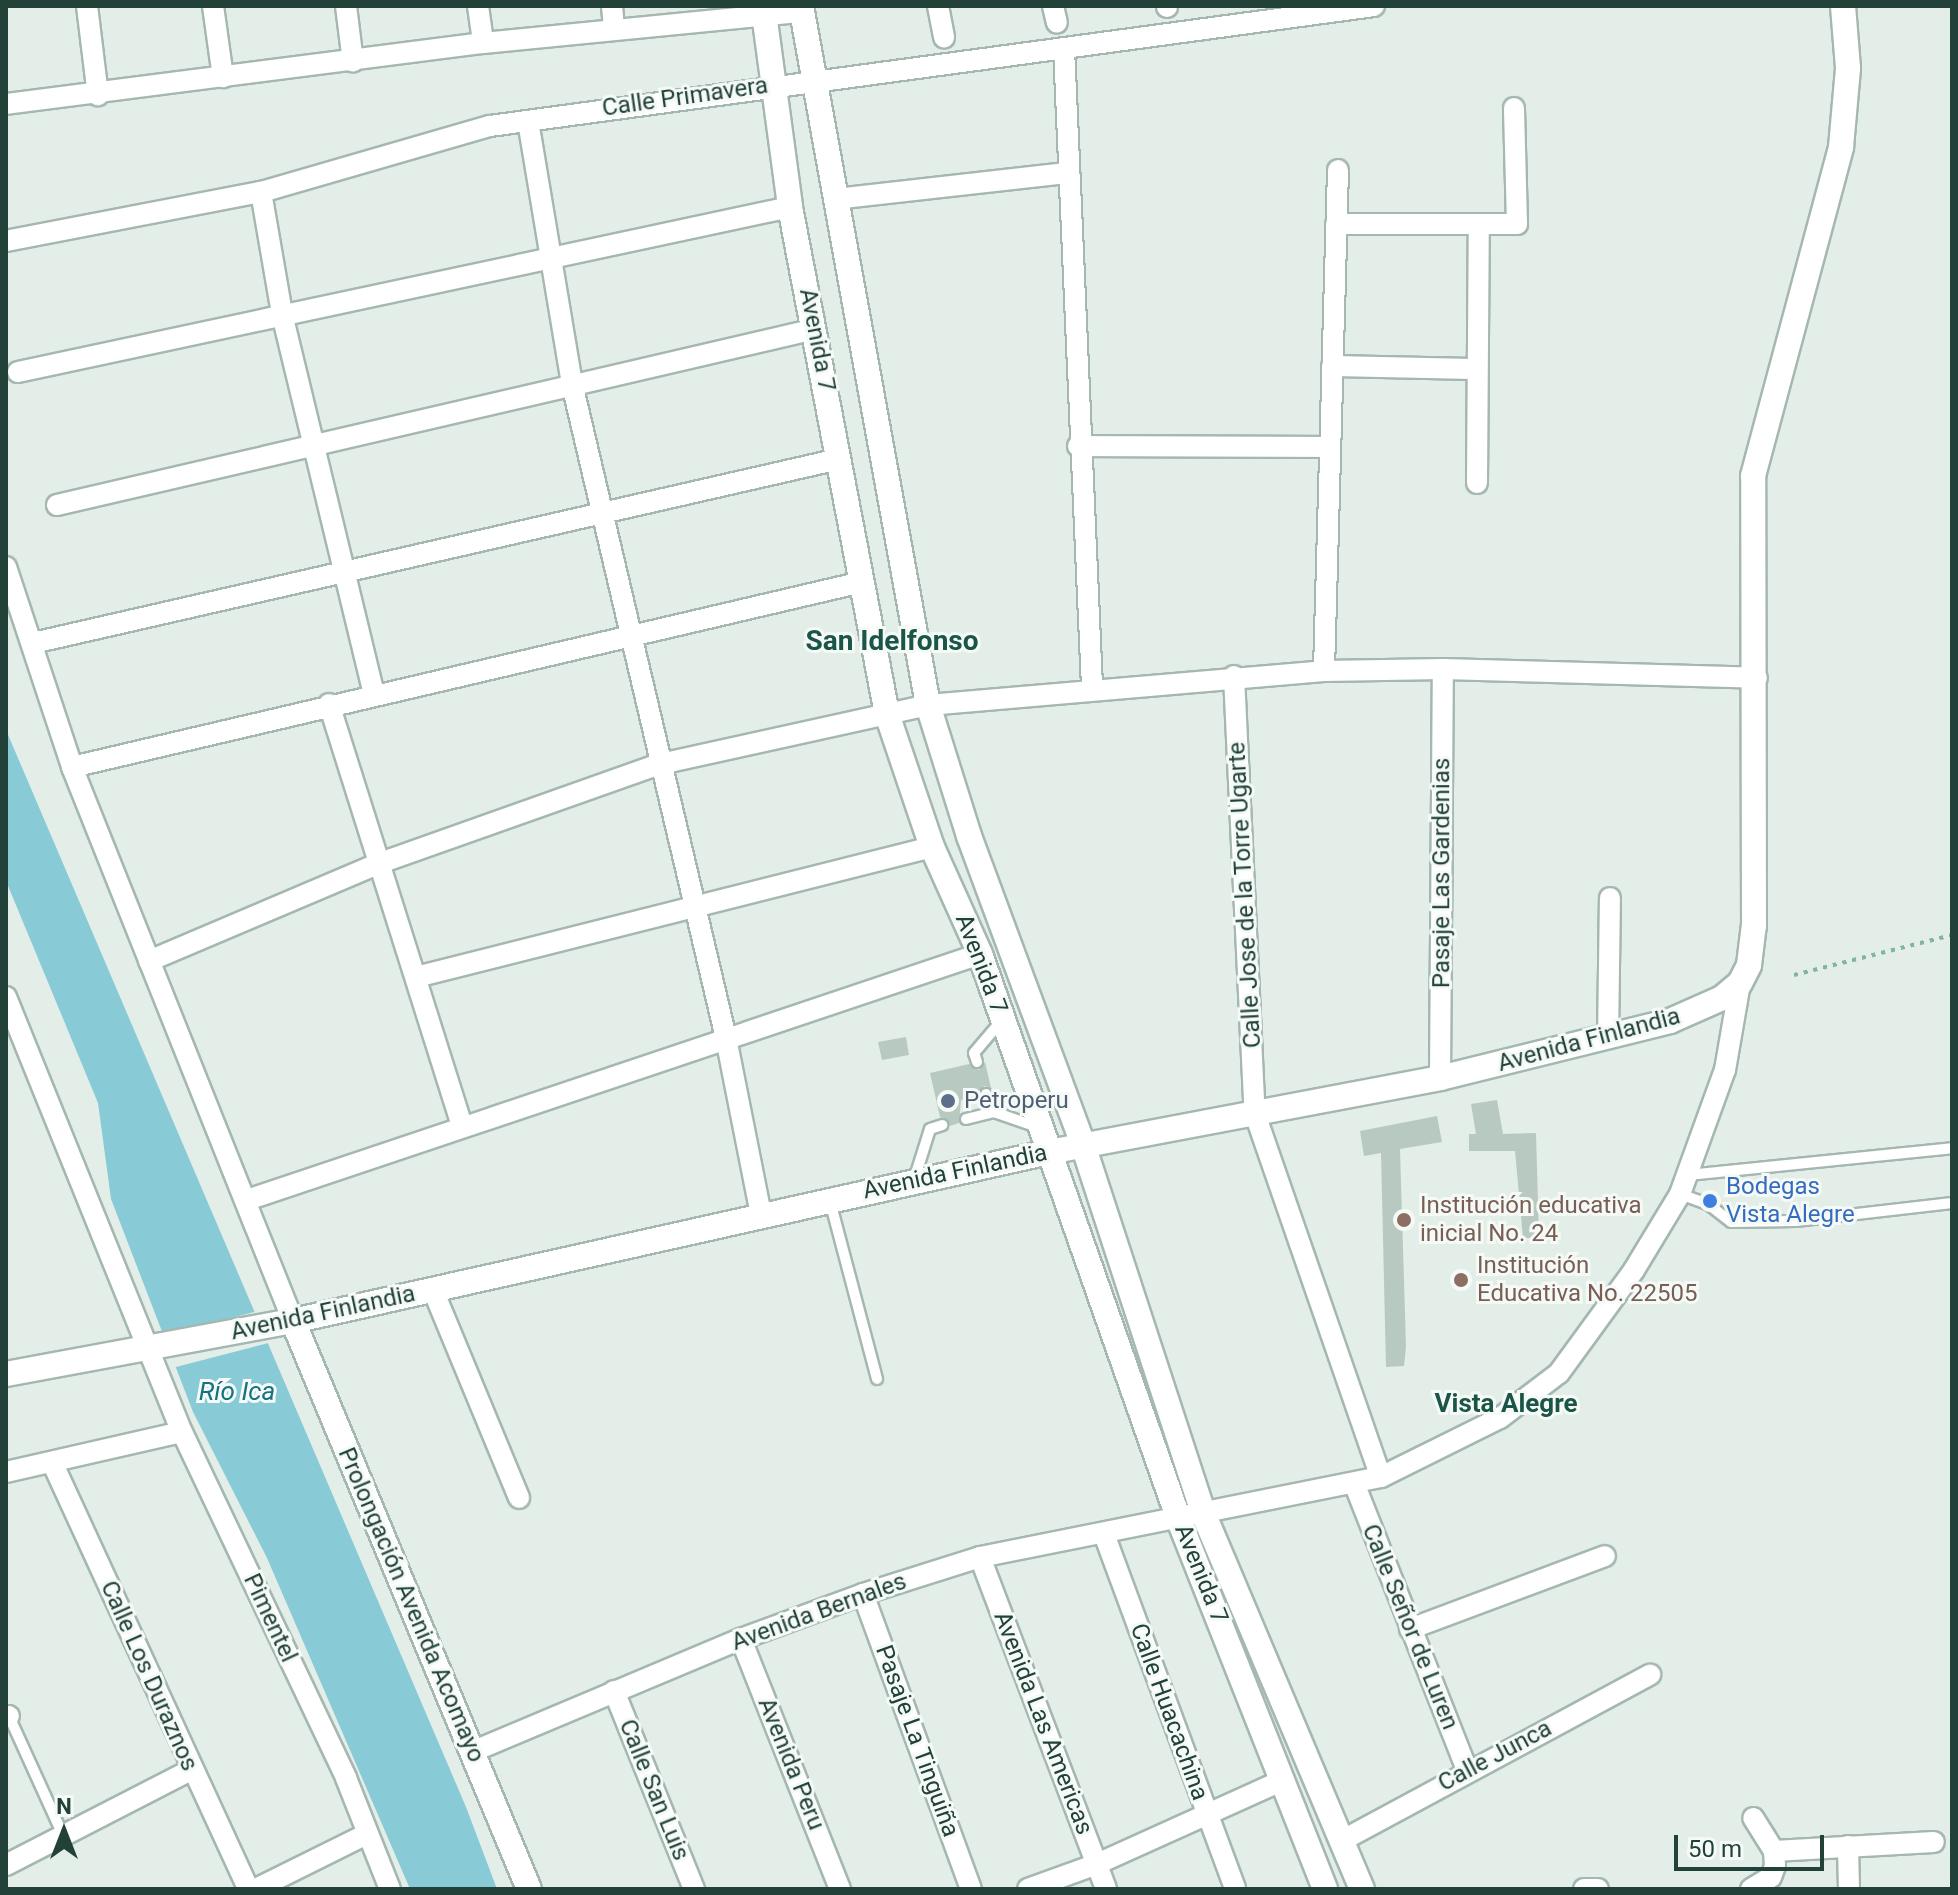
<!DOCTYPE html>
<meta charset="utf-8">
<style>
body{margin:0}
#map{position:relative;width:1958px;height:1895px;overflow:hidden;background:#e3eee9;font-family:Roboto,sans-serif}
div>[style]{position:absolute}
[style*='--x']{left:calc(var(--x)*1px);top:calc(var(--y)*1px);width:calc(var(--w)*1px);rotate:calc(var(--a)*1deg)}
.water>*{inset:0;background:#88cbd7}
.pier>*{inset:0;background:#e3eee9}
.building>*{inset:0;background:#b8c9c2}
.path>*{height:4px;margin-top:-2px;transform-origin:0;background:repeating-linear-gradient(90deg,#82b4a4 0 4px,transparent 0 10px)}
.roads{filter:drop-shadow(2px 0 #a5b7b1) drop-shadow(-2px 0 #a5b7b1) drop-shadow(0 2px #a5b7b1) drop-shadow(0 -2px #a5b7b1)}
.lane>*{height:10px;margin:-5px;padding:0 5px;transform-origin:5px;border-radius:5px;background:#fff}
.street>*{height:20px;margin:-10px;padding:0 10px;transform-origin:10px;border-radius:10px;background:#fff}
.secondary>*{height:24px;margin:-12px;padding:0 12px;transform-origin:12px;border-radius:12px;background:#fff}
.dots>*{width:22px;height:22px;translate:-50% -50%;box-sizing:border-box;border:4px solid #f5faf7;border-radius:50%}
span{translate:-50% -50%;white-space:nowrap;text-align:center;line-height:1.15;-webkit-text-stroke:6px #f5faf7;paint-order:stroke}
.street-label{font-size:24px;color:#214139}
.service-label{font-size:24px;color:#4e5e75}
.left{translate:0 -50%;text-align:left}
.shop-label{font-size:24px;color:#366cbe}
.education-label{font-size:24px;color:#785e54}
.water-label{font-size:26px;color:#167183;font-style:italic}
.neighbourhood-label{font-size:26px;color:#1b5547;font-weight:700}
.quarter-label{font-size:28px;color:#1b5547;font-weight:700}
.frame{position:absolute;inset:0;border:8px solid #214139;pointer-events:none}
.north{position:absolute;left:24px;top:1791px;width:80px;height:80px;-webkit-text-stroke:6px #f5faf7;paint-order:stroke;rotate:0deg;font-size:22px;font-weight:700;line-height:32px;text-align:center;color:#214139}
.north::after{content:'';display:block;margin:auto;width:28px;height:36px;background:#214139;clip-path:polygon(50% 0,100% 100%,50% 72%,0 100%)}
.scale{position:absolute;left:1674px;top:1835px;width:150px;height:36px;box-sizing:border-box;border:4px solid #214139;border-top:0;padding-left:10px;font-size:24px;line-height:28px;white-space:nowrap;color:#214139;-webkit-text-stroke:6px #f5faf7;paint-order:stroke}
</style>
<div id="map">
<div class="water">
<i style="clip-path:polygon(6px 730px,466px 1807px,497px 1889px,410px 1889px,267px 1558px,193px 1412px,111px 1199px,98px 1103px,6px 881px)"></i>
</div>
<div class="pier">
<i style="clip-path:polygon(258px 1311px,272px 1342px,172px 1368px,162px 1336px)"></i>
</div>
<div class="building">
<i style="clip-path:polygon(906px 1037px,909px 1055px,882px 1060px,878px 1042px)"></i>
<i style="clip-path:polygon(985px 1062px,991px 1088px,984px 1086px,978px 1096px,961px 1100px,959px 1123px,950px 1126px,940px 1117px,930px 1073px,969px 1064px,979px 1070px)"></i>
<i style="clip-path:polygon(1497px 1100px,1503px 1134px,1536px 1133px,1539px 1238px,1523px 1238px,1515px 1151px,1469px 1151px,1469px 1134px,1476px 1134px,1471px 1104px)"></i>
<i style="clip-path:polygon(1437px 1116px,1442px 1142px,1400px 1149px,1406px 1347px,1404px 1366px,1386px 1367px,1381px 1153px,1364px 1156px,1360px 1131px)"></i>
</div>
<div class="path">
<i style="--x:1794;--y:975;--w:163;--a:-14.2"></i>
</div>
<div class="roads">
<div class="lane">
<i style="--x:977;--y:1062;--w:9;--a:-108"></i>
<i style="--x:974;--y:1053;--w:43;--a:-49.7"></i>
<i style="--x:986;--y:1094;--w:20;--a:66"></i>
<i style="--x:994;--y:1112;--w:46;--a:19.2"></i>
<i style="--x:966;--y:1119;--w:29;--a:-14"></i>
<i style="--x:1688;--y:1175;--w:265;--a:-5.8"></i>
<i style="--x:914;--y:1180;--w:53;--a:-72.6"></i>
<i style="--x:930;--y:1129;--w:13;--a:-18"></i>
<i style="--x:1680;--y:1194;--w:30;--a:20"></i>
<i style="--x:1708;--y:1204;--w:29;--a:38"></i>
<i style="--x:1731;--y:1222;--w:65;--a:-0.9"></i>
<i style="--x:1796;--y:1221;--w:157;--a:-6.6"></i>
<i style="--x:830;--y:1201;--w:184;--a:75.2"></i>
<i style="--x:9;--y:1716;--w:131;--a:65.6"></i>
</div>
<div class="street">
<i style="--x:87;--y:6;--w:90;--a:83"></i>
<i style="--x:213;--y:6;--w:72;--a:82"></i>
<i style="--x:346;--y:6;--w:56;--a:82.9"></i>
<i style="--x:478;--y:6;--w:37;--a:82"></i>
<i style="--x:612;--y:6;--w:22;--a:85"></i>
<i style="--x:938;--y:6;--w:32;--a:79"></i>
<i style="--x:1053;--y:6;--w:17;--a:77"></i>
<i style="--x:1167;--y:6;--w:1;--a:90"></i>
<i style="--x:1064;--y:48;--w:640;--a:87.49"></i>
<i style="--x:6;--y:104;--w:481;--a:-7.3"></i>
<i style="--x:483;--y:43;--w:320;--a:-5.6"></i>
<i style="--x:528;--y:121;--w:267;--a:80.5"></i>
<i style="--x:572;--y:384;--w:672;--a:76.75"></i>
<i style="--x:726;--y:1038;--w:179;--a:78.8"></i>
<i style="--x:261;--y:192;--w:124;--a:80.2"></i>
<i style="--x:282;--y:314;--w:390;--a:76.4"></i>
<i style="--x:835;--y:199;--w:234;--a:-6.4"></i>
<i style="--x:1336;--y:224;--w:181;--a:0"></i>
<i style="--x:1517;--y:224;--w:116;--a:-91.5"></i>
<i style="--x:6;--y:241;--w:260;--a:-10.9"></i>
<i style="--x:261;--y:192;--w:238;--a:-16.1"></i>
<i style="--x:490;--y:126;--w:892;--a:-7.73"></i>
<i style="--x:1332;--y:366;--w:143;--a:1.2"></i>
<i style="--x:18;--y:372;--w:789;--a:-12.06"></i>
<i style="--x:1078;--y:446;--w:251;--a:0.2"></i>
<i style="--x:1477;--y:483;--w:256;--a:-89.6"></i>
<i style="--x:57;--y:505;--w:778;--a:-13.07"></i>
<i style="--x:6;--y:567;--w:211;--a:71.7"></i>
<i style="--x:72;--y:767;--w:596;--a:68.25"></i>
<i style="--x:33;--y:643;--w:827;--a:-12.86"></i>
<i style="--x:1324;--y:671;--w:501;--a:-88.4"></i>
<i style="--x:1234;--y:676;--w:439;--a:87.3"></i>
<i style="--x:1255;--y:1114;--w:384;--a:70.9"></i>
<i style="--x:329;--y:704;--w:442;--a:72.5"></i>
<i style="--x:72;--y:767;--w:811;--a:-13.18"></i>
<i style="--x:149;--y:961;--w:251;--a:-23"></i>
<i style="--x:380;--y:863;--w:297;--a:-19.5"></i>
<i style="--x:660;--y:764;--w:274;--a:-12.4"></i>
<i style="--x:928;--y:705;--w:397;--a:-4.9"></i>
<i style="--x:1324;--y:671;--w:119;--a:-1"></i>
<i style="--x:1443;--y:669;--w:314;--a:1.6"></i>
<i style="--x:416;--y:977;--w:532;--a:-14.14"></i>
<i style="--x:6;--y:997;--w:469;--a:68"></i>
<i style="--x:182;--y:1432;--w:383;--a:64.6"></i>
<i style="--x:346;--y:1778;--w:119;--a:68.4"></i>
<i style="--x:1608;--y:1038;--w:140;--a:-89.2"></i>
<i style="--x:1440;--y:1078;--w:409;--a:-89.6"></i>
<i style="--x:247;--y:1200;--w:773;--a:-18.55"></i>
<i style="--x:433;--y:1290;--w:225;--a:67.5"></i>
<i style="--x:52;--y:1462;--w:470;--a:65.3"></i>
<i style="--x:6;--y:1472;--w:180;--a:-12.8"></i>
<i style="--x:1354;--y:1483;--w:308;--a:68.5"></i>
<i style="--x:1104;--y:1534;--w:378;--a:69.7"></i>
<i style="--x:980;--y:1557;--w:355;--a:69.2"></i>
<i style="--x:863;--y:1594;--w:314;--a:69.9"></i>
<i style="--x:1410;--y:1629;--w:208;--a:-20.5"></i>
<i style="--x:741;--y:1639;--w:269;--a:68.4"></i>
<i style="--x:614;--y:1691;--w:214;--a:68"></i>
<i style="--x:6;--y:1717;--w:3;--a:-18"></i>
<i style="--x:474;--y:1751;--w:290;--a:-22.8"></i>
<i style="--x:741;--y:1639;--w:130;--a:-20.2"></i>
<i style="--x:863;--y:1594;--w:123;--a:-17.5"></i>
<i style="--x:980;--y:1557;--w:409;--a:-11.3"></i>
<i style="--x:1381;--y:1477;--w:133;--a:-26.4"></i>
<i style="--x:1500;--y:1418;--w:74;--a:-37.3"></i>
<i style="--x:1559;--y:1373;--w:127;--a:-53.9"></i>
<i style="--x:1634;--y:1270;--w:89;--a:-58.8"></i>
<i style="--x:1680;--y:1194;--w:132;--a:-70.1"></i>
<i style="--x:1725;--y:1070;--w:88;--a:-80.2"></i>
<i style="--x:1343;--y:1840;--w:349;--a:-28.3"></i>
<i style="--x:1848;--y:1846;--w:43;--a:88.7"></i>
<i style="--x:1774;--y:1851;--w:160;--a:-3.2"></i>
<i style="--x:6;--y:1865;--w:208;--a:-27.2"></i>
<i style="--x:256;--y:1889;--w:124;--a:-26.4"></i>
<i style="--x:1028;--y:1889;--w:73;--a:-19.9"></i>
<i style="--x:1097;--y:1864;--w:204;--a:-24.3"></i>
<i style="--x:1584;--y:1889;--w:14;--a:0"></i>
<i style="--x:1751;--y:1889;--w:23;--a:-31"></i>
<i style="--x:1771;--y:1877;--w:12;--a:-70"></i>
<i style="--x:1775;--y:1866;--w:15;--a:-94"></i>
<i style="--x:1774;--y:1851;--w:39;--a:-122"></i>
</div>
<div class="secondary">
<i style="--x:763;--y:6;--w:203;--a:82.3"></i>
<i style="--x:790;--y:207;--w:516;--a:79.17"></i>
<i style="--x:887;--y:714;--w:140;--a:71.3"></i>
<i style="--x:932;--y:847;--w:117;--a:65.8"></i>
<i style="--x:980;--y:954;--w:600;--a:70.63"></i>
<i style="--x:1179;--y:1520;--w:397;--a:68.4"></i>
<i style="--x:801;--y:6;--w:710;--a:79.7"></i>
<i style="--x:928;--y:705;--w:137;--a:72.6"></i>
<i style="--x:969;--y:836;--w:329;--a:69.7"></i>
<i style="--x:1083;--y:1145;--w:389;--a:71.9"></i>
<i style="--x:1204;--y:1515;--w:406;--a:67.1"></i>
<i style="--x:293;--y:1321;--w:615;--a:67.44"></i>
<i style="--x:6;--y:1374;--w:292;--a:-10.5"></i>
<i style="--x:293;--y:1321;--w:775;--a:-12.6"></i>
<i style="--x:1049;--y:1152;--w:398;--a:-10.7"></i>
<i style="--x:1440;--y:1078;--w:237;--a:-13.9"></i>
<i style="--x:1670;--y:1021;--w:57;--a:-23.9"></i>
<i style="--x:1722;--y:998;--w:23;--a:-40"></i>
<i style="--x:1740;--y:983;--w:20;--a:-63"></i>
<i style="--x:1749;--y:965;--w:39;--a:-83"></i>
<i style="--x:1754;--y:926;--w:450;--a:-90.1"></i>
<i style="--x:1753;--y:476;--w:341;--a:-75"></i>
<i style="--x:1841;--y:147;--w:79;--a:-84.9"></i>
<i style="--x:1848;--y:68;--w:62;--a:-94.6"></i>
</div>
</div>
<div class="dots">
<i style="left:948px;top:1101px;background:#5c6f8a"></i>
<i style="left:1710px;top:1201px;background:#3f7fe0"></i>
<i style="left:1404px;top:1220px;background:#8d6e63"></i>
<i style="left:1461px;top:1280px;background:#8d6e63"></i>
</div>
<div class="street-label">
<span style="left:685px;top:97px;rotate:-8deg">Calle Primavera</span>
<span style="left:817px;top:340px;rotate:79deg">Avenida 7</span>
<span style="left:1442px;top:873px;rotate:-90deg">Pasaje Las Gardenias</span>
<span style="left:1245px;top:895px;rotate:-93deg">Calle Jose de la Torre Ugarte</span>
<span style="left:981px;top:964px;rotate:69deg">Avenida 7</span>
<span style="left:1589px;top:1040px;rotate:-15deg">Avenida Finlandia</span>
<span style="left:955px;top:1172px;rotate:-12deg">Avenida Finlandia</span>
<span style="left:323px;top:1313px;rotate:-12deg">Avenida Finlandia</span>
<span style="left:1201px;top:1574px;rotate:68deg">Avenida 7</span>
<span style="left:411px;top:1605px;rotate:67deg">Prolongación Avenida Acomayo</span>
<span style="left:819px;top:1612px;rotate:-20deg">Avenida Bernales</span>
<span style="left:270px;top:1618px;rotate:65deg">Pimentel</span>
<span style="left:1410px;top:1627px;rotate:68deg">Calle Señor de Luren</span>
<span style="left:149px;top:1676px;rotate:66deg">Calle Los Duraznos</span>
<span style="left:1169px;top:1712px;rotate:70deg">Calle Huacachina</span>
<span style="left:1043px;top:1723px;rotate:69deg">Avenida Las Americas</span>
<span style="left:917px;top:1741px;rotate:70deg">Pasaje La Tinguiña</span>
<span style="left:1495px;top:1756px;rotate:-28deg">Calle Junca</span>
<span style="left:791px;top:1764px;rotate:68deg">Avenida Peru</span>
<span style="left:654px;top:1790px;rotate:68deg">Calle San Luis</span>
</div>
<div class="service-label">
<span class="left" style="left:964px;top:1101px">Petroperu</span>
</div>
<div class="shop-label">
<span class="left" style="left:1726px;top:1201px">Bodegas<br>Vista Alegre</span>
</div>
<div class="education-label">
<span class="left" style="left:1420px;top:1220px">Institución educativa<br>inicial No. 24</span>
<span class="left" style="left:1477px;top:1280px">Institución<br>Educativa No. 22505</span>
</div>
<div class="water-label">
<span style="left:237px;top:1392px">Río Ica</span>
</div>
<div class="neighbourhood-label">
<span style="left:1506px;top:1404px">Vista Alegre</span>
</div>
<div class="quarter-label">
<span style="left:892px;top:641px">San Idelfonso</span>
</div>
<div class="frame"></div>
<div class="north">N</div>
<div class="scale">50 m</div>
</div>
